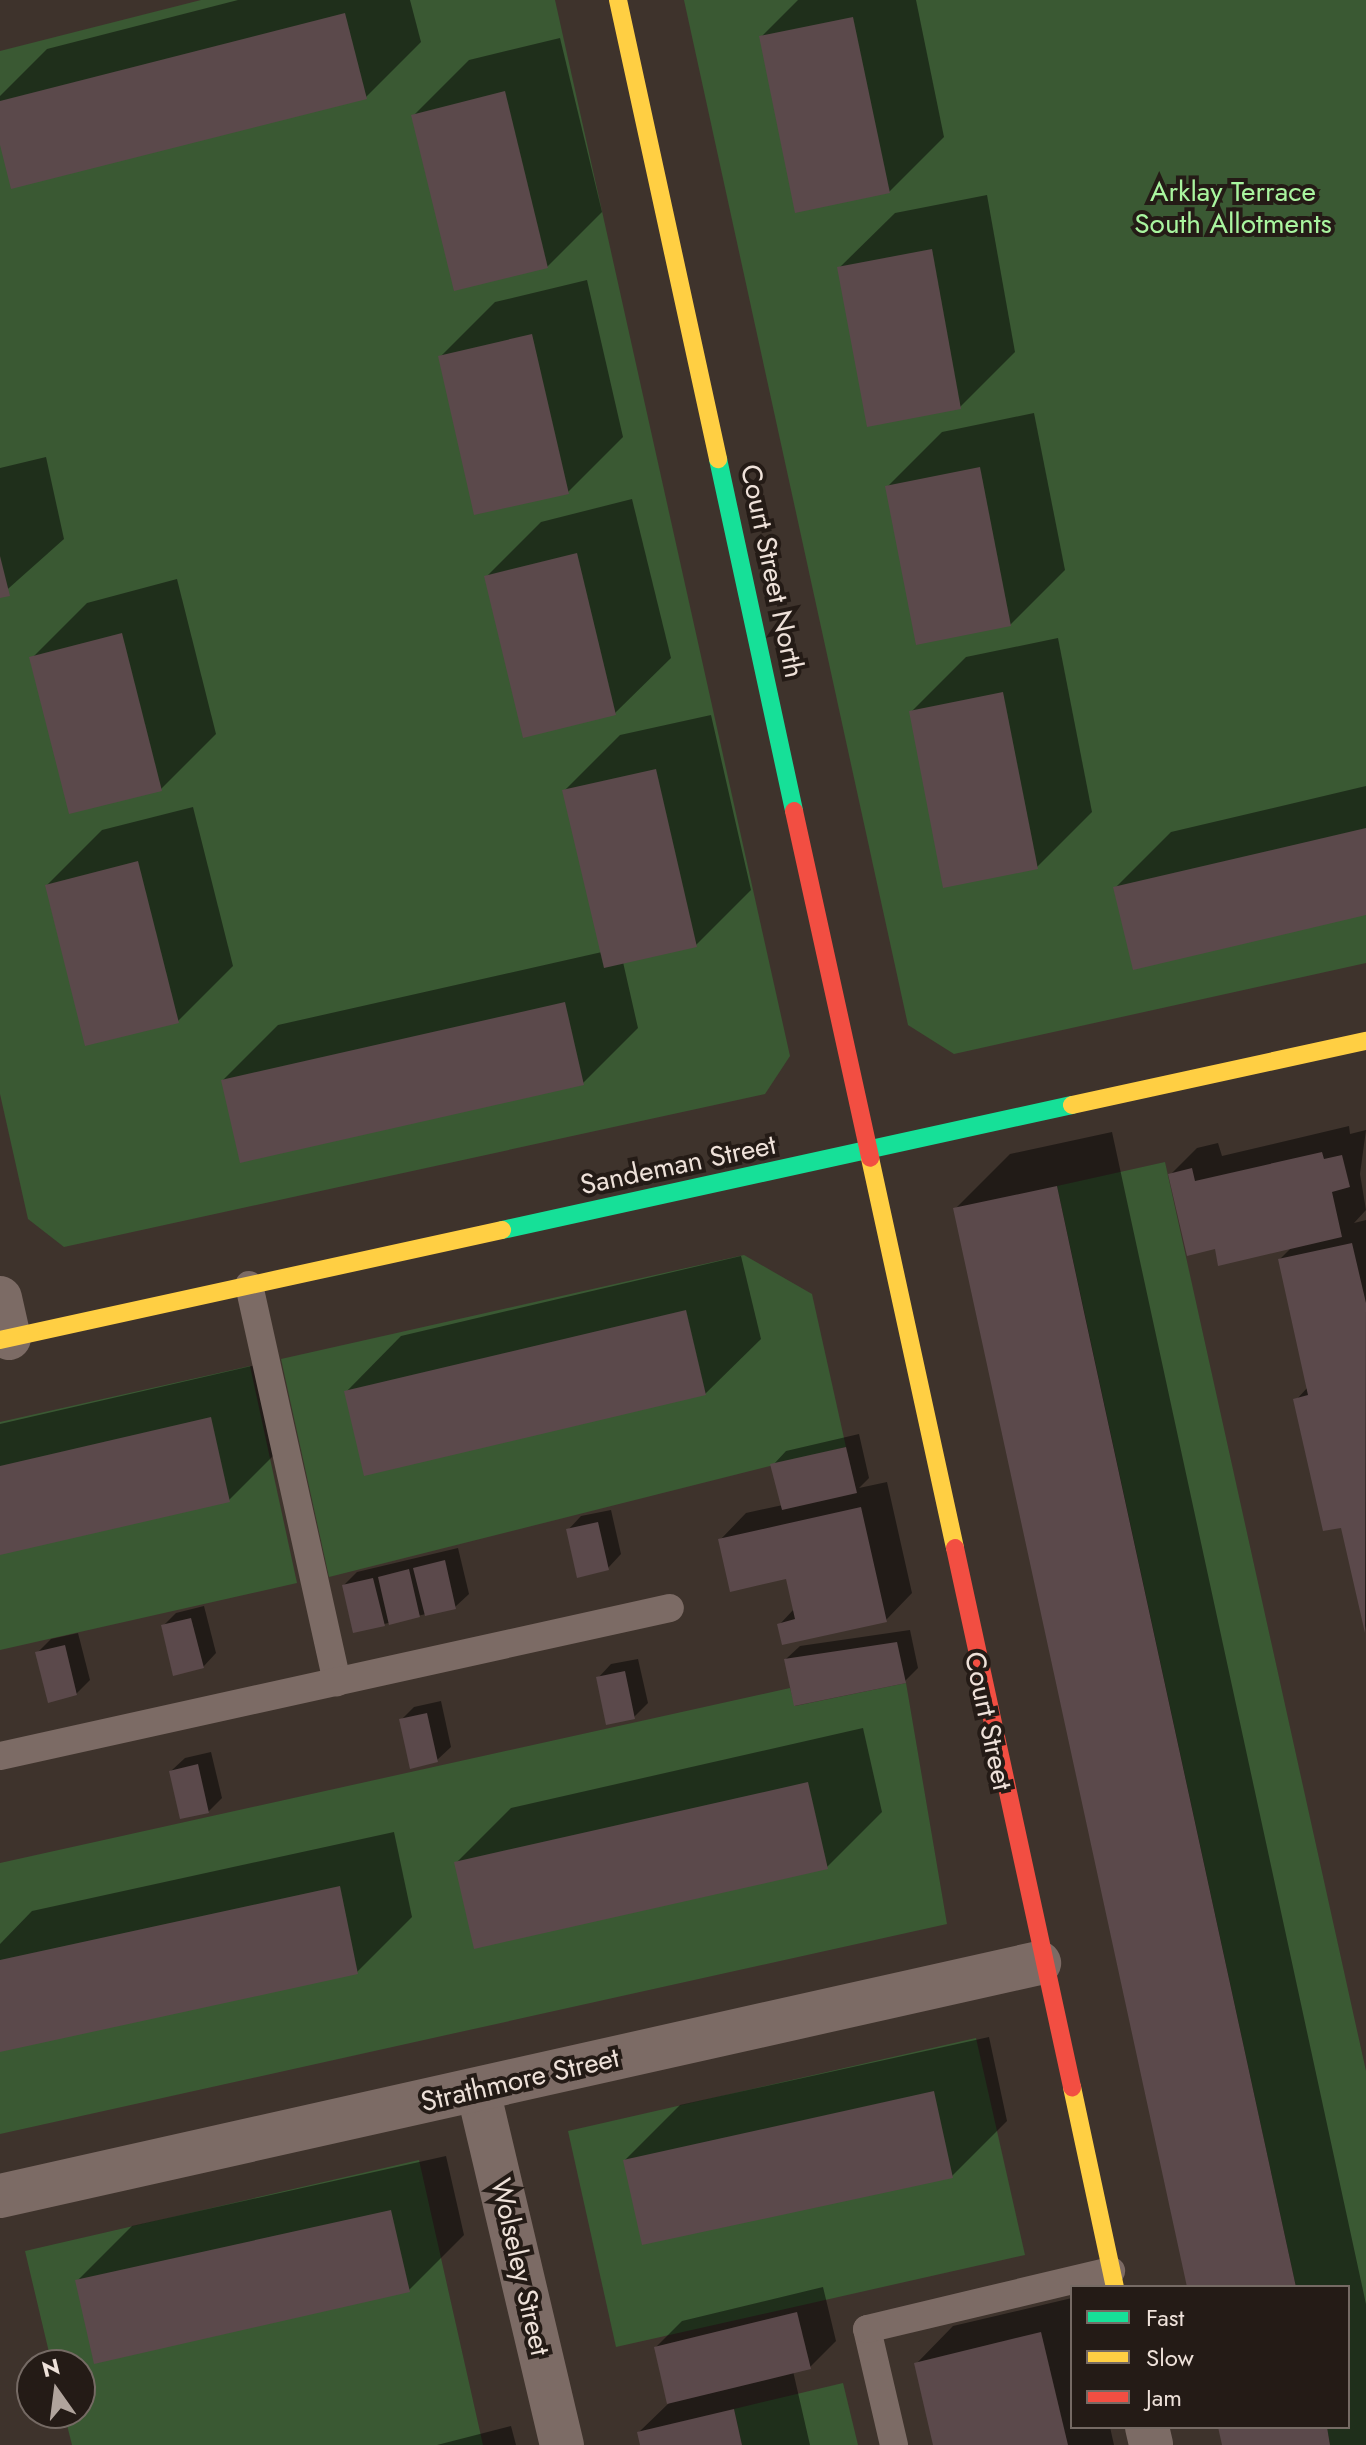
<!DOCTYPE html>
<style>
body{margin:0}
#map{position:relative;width:1366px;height:2445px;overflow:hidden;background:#3e332c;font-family:Jost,sans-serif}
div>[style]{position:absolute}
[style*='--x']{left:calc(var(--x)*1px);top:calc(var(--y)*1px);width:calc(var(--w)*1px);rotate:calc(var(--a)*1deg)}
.green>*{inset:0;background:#3a5933}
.shadow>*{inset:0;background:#0007}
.building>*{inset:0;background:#5b494b}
.lane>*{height:28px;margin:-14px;padding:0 14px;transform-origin:14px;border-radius:14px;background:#7c6b65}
.street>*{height:44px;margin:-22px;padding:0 22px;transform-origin:22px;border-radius:22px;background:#7c6b65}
.fast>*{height:18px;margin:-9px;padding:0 9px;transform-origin:9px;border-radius:9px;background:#16e098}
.slow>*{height:18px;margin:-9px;padding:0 9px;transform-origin:9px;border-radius:9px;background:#ffcf43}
.jam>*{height:18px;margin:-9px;padding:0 9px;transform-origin:9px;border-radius:9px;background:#f24e42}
span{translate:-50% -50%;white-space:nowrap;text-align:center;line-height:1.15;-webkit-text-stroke:8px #241b16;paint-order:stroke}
.park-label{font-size:28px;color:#a9f59f}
.street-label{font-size:28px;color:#eee1d9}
.legend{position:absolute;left:1070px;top:2285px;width:280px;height:144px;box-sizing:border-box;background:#241b16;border:2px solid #756a64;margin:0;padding:10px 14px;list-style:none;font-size:24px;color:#eee1d9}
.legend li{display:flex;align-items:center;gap:16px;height:40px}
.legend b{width:40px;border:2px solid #756a64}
.north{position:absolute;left:16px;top:2349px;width:80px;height:80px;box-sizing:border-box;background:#241b16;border:2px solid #756a64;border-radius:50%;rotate:346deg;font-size:22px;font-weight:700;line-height:32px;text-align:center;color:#eee1d9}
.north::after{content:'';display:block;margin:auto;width:28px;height:36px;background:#b0a49c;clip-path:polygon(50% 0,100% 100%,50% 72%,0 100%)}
</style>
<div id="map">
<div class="green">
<i style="clip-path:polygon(201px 0,555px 0,790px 1056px,765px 1094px,64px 1247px,28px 1219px,0 1094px,0 51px)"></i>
<i style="clip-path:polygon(684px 0,1366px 0,1366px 963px,954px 1054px,908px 1025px)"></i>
<i style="clip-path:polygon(1165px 1162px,1366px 2071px,1366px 2445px,1330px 2445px,1327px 2427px,1348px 2427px,1348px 2287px,1296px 2287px,1057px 1186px)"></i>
<i style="clip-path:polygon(744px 1255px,812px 1294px,846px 1447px,329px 1577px,281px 1359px)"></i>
<i style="clip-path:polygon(250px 1366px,297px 1583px,0 1650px,0 1422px)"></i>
<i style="clip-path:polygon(906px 1683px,947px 1924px,0 2134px,0 1863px,790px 1688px,795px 1706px)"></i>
<i style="clip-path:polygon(976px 2038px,1025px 2255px,616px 2347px,568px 2131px)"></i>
<i style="clip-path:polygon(419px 2160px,483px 2445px,72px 2445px,64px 2413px,80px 2413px,80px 2365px,52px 2365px,25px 2251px)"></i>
<i style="clip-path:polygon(843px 2383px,858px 2445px,742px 2445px,734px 2409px)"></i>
</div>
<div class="shadow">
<i style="clip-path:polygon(238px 0,410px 0,421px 42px,366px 97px,0 137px,0 96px,47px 49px)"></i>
<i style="clip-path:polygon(798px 0,916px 0,944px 137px,889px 192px,761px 37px)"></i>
<i style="clip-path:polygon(560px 38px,602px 212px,547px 267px,413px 116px,469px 60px)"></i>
<i style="clip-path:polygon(987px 195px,1015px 352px,960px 407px,839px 268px,895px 213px)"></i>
<i style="clip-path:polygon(587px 280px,623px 437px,568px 492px,440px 357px,495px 302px)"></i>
<i style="clip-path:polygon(1034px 413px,1065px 570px,1010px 625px,887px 487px,942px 432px)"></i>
<i style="clip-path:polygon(46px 457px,64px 539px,0 596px,0 468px)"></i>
<i style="clip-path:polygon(632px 499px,671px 658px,615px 713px,486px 577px,541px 522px)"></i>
<i style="clip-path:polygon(177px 579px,216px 734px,161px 789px,32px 658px,87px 603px)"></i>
<i style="clip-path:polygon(1058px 638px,1092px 812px,1037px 867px,911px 712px,966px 657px)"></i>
<i style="clip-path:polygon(711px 715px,751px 890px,696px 945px,623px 962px,638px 1028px,583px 1083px,223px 1080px,278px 1025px,602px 952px,565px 790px,620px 735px)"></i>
<i style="clip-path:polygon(1366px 786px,1366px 913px,1115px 888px,1171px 832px)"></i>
<i style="clip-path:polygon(193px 807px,233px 966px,178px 1021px,47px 885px,102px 830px)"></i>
<i style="clip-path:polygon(1349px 1126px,1350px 1134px,1366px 1130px,1360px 1174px,1366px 1210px,1354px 1223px,1366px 1220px,1366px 1630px,1343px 1525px,1296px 1400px,1308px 1387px,1280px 1259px,1293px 1246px,1217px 1247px,1170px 1175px,1197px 1148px,1218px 1143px,1222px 1156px)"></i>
<i style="clip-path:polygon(1112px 1132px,1366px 2304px,1366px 2445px,1223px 2445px,1220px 2427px,1348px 2427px,1348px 2287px,1189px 2287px,955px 1209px,1010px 1154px)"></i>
<i style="clip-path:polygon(741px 1256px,761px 1339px,705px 1394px,346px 1392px,401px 1336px)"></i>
<i style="clip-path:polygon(265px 1363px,284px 1445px,229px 1500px,0 1553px,0 1424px)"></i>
<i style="clip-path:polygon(859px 1434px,869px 1478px,859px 1488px,887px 1482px,912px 1593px,886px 1620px,780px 1624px,794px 1609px,787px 1577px,720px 1540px,746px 1513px,783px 1505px,773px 1465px,786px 1451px)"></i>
<i style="clip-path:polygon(611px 1510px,621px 1554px,608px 1568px,568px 1530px,581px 1516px)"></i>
<i style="clip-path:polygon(458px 1548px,469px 1594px,455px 1607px,384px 1624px,344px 1585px,357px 1572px)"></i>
<i style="clip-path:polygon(204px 1606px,216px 1653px,203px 1667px,163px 1626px,176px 1613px)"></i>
<i style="clip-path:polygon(910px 1630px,918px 1668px,905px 1681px,786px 1659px,800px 1646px)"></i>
<i style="clip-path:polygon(78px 1633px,90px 1680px,76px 1694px,37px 1653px,51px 1639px)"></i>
<i style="clip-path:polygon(638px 1659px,648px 1703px,634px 1717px,598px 1678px,611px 1664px)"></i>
<i style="clip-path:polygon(441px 1701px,451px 1747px,437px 1760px,401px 1720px,414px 1707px)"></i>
<i style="clip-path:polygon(863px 1728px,882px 1812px,827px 1867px,456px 1863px,511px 1808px)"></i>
<i style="clip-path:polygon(211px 1752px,222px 1798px,208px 1812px,171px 1771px,185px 1758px)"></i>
<i style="clip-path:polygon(394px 1832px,412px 1917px,357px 1972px,0 2050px,0 1944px,32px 1911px)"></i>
<i style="clip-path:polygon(989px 2037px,1007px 2121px,952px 2176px,625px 2160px,680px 2105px)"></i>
<i style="clip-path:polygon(446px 2156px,464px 2235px,409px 2290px,77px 2281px,132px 2226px)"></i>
<i style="clip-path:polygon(823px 2287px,836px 2341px,810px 2367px,793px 2371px,810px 2445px,642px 2445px,639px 2432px,669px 2403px,656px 2347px,682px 2321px)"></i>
<i style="clip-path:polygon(1072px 2298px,1072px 2427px,1110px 2427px,1114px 2445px,935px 2445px,916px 2364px,953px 2326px)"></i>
<i style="clip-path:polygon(511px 2426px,516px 2445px,437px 2445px)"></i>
</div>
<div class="building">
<i style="clip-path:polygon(345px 13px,367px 99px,11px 189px,0 145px,0 101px)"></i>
<i style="clip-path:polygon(853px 17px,890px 193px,795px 213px,759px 36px)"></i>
<i style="clip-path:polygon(505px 91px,548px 268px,454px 291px,411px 115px)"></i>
<i style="clip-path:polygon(932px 249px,961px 409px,867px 427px,837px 267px)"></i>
<i style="clip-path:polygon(532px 334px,569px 494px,474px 515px,438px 356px)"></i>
<i style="clip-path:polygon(980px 467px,1011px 626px,916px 645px,885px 486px)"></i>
<i style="clip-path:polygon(577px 553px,616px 715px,523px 738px,484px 576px)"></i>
<i style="clip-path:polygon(0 556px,10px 596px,0 598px)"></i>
<i style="clip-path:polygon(122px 633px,162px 791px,69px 814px,29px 657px)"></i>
<i style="clip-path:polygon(1003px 692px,1038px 869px,943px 888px,909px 711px)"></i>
<i style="clip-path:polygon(656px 769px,697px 947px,604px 968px,562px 790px)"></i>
<i style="clip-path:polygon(1366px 828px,1366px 915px,1133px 970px,1113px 887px)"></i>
<i style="clip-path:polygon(138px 861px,179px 1023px,85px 1046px,45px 885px)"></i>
<i style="clip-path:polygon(565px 1002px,584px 1085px,240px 1163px,221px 1080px)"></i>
<i style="clip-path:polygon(1322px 1152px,1324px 1159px,1342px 1155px,1350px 1187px,1332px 1192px,1342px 1237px,1218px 1266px,1215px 1249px,1187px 1256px,1168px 1174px,1192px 1168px,1195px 1181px)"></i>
<i style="clip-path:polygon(1057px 1186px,1084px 1312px,1296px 2287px,1187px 2287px,1118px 1969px,953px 1208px)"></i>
<i style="clip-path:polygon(1352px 1243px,1366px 1303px,1365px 1633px,1341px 1528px,1323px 1531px,1293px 1399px,1308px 1395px,1278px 1259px)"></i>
<i style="clip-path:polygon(686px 1310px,706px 1395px,364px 1476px,344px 1391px)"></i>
<i style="clip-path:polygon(211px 1417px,230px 1502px,0 1555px,0 1466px)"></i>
<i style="clip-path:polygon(846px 1447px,857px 1493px,782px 1510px,770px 1464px)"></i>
<i style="clip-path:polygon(861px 1507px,887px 1622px,782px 1645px,777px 1624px,795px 1619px,786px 1579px,730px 1592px,718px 1539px)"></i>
<i style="clip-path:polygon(598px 1522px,609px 1570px,577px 1578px,566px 1529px)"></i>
<i style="clip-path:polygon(445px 1560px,456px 1609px,425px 1616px,413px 1568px)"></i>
<i style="clip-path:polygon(409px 1569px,420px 1617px,389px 1625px,378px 1577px)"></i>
<i style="clip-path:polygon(373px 1578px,385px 1626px,353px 1633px,342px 1585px)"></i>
<i style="clip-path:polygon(191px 1618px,204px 1668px,173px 1676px,161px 1625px)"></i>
<i style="clip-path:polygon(897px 1642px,906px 1683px,794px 1706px,784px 1659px)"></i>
<i style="clip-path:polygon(65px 1645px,77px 1695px,48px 1703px,35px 1652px)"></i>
<i style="clip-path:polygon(625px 1671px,635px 1719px,606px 1725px,596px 1677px)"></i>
<i style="clip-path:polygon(427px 1713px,438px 1762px,410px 1769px,399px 1719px)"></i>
<i style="clip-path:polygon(198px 1764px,209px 1813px,180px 1819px,169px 1771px)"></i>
<i style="clip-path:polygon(808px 1782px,828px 1869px,474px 1949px,454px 1862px)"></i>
<i style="clip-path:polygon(340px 1886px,358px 1974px,0 2052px,0 1960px)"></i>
<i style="clip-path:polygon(934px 2091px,953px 2178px,642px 2245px,623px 2160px)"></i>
<i style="clip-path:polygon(391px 2210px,410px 2292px,94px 2364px,75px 2280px)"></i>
<i style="clip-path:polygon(797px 2312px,811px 2369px,667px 2404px,654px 2347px)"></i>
<i style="clip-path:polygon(1041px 2332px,1068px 2445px,933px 2445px,914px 2363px)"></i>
<i style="clip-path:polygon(734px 2409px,742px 2445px,640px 2445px,637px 2432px)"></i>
<i style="clip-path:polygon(1218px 2427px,1327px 2427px,1330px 2445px,1222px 2445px)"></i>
</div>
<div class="lane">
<i style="--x:249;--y:1285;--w:407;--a:77.5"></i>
<i style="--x:0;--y:1756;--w:686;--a:-12.46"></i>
<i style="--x:894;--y:2445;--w:119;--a:-103.1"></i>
<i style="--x:867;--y:2329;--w:251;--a:-13.4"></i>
</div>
<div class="street">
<i style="--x:0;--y:1298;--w:41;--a:77.3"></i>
<i style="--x:478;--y:2090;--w:365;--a:76.7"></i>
<i style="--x:0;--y:2196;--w:1065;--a:-12.64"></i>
<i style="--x:1147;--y:2427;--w:18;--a:77"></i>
</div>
<div class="fast">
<i style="--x:718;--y:459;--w:360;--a:77.8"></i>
<i style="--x:502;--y:1230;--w:584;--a:-12.37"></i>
</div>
<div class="slow">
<i style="--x:618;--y:0;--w:470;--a:77.7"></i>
<i style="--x:1072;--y:1105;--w:301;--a:-12.3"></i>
<i style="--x:870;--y:1158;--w:399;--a:77.7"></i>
<i style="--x:0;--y:1340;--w:514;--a:-12.36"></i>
<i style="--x:1072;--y:2087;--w:205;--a:77.9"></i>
</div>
<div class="jam">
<i style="--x:794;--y:811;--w:355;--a:77.6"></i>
<i style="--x:955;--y:1548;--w:552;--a:77.75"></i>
</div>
<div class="park-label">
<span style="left:1233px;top:208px">Arklay Terrace<br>South Allotments</span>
</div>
<div class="street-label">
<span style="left:772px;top:571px;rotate:78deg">Court Street North</span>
<span style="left:678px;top:1165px;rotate:-12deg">Sandeman Street</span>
<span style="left:988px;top:1721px;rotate:78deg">Court Street</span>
<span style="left:520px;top:2080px;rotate:-13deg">Strathmore Street</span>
<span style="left:520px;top:2267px;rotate:77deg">Wolseley Street</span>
</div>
<ul class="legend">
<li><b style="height:10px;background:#16e098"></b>Fast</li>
<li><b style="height:10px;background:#ffcf43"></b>Slow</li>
<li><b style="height:10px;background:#f24e42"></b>Jam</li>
</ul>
<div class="north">N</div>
</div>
